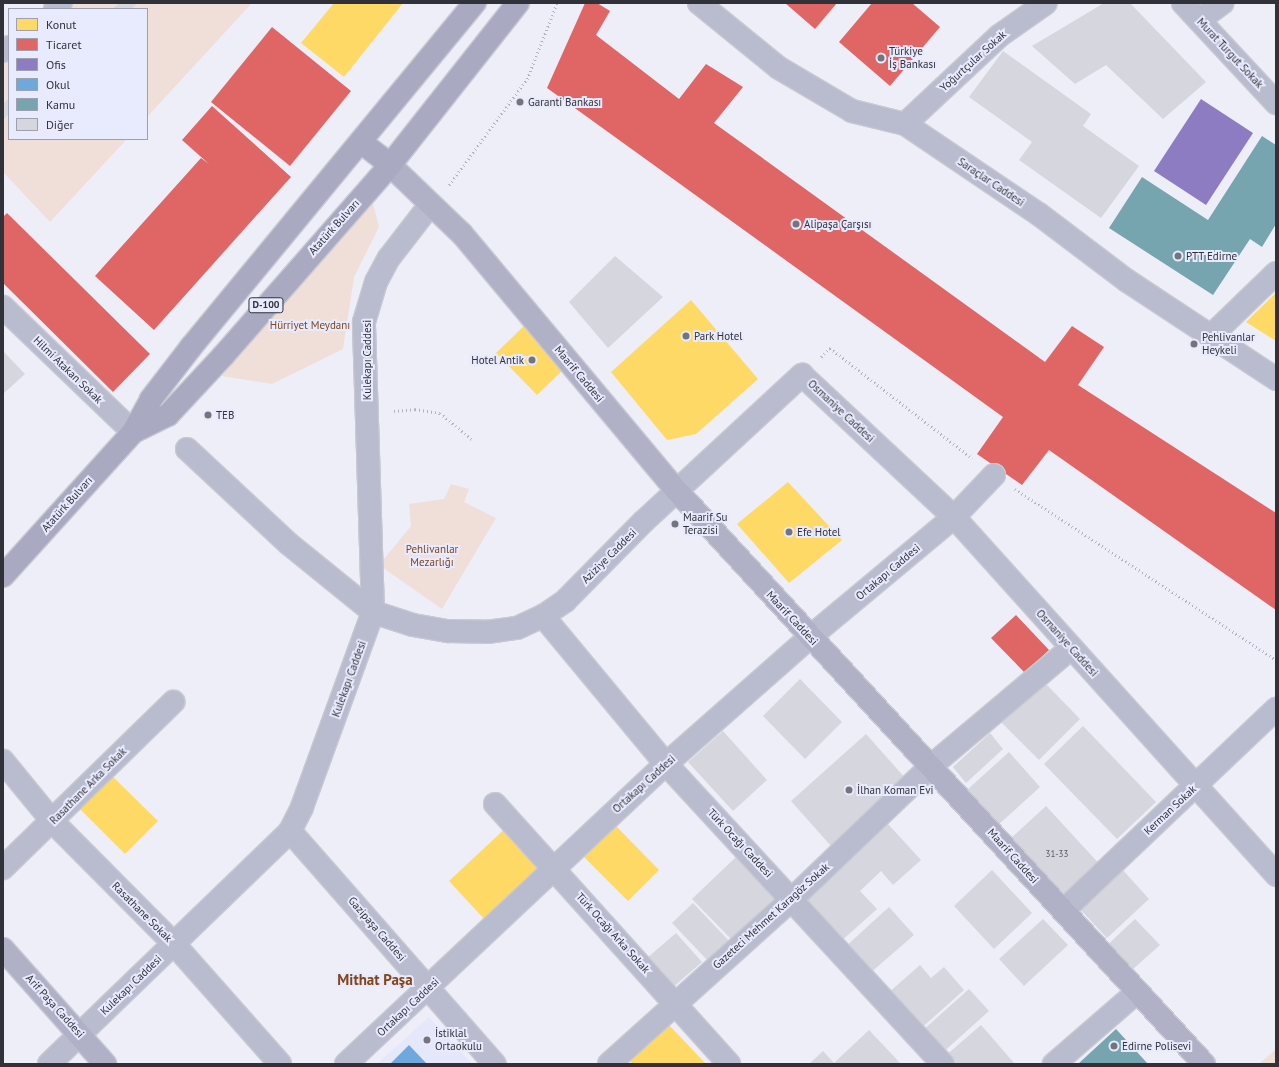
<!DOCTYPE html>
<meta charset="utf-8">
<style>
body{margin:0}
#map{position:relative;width:1279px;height:1067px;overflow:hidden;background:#edeef8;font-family:"PT Sans",sans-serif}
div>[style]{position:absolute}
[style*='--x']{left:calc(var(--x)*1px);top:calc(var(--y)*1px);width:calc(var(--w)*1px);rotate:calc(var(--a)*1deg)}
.built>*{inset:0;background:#e5e7fa}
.green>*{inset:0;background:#f0dfd9}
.homes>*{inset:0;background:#ffd966}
.shops>*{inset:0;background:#e06666}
.offices>*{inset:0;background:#8e7cc3}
.schools>*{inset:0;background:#6fa8dc}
.public>*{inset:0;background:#76a5af}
.building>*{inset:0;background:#d5d6de}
.path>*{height:2.5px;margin-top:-1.25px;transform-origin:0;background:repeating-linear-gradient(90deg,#b2b2c1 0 1px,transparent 0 4px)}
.roads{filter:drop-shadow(1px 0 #c8c9d1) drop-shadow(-1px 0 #c8c9d1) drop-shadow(0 1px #c8c9d1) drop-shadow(0 -1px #c8c9d1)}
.street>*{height:22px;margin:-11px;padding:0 11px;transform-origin:11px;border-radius:11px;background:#b9bbce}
.secondary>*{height:22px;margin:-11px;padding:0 11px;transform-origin:11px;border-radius:11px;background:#b0b1c7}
.primary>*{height:22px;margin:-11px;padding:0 11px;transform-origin:11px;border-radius:11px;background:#a9aac2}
.dots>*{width:11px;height:11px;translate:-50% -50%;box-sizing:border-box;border:2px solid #e8eafd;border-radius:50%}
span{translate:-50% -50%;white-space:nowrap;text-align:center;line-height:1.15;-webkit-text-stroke:4px #e8eafd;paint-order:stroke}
.number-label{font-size:9px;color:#5c5e65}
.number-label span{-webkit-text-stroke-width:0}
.shield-label span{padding:1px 3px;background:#e8eafd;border:1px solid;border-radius:3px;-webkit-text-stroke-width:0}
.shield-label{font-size:10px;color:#313239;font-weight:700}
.poi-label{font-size:11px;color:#313239}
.left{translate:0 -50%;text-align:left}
.right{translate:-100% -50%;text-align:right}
.street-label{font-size:11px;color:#313239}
.park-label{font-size:11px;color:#7e461e}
.district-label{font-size:15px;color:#824519;font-weight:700}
.frame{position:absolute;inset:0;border:4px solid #313239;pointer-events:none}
.legend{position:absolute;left:8px;top:8px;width:140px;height:132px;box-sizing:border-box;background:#e8eafd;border:1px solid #9fa0af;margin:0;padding:5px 7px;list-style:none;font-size:12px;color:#313239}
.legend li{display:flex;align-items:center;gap:8px;height:20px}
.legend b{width:20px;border:1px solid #9fa0af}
</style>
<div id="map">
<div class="built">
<i style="clip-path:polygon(429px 1017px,472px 1064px,377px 1064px)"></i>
</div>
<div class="green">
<i style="clip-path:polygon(72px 3px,252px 3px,147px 117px,147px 9px,66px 9px)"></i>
<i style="clip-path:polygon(9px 59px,9px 139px,127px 139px,50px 222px,3px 172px,3px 64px)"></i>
<i style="clip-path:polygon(370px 192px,379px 227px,354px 277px,343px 349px,272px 384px,222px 376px)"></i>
<i style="clip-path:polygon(451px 484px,469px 489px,464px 502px,496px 518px,442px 609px,379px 565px,411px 526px,409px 504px,444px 499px)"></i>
<i style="clip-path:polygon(1276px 1049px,1276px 1064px,1259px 1064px)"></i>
</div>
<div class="homes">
<i style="clip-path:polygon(334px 3px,403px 3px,344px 77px,301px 43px)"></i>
<i style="clip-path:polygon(1276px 293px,1276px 341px,1246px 322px)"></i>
<i style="clip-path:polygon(691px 300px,758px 379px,696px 434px,667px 440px,611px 372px)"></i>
<i style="clip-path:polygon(526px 324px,567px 366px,537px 395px,496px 353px)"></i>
<i style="clip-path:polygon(788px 482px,842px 540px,789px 583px,737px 524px)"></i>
<i style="clip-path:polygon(108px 772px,158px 821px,125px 854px,76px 805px)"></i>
<i style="clip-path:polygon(510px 824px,547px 863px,486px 921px,449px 881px)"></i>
<i style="clip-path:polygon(616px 826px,659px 870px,628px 901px,584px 857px)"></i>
<i style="clip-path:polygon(669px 1025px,706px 1064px,633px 1064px,630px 1061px)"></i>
</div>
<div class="shops">
<i style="clip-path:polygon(585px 3px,597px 3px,610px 11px,596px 35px,679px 99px,706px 64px,743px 87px,714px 123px,1045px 362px,1072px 326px,1104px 347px,1078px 385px,1276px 513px,1276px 610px,1049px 450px,1022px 485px,977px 454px,1003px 417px,547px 88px)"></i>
<i style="clip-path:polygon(785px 3px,837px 3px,815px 29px)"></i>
<i style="clip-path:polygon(872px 3px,912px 3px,940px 27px,890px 86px,839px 42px)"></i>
<i style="clip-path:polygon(272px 27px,351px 91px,290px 166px,211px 102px)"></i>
<i style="clip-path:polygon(212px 106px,291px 177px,154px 330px,95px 276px,201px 158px,209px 164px,182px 140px)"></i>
<i style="clip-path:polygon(7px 213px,150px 354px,113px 392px,3px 283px,3px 217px)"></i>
<i style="clip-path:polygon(1016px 615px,1049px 650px,1025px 673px,991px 638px)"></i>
</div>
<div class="offices">
<i style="clip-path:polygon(1201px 99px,1253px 133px,1206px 205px,1154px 171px)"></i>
</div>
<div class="schools">
<i style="clip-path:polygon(409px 1045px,427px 1064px,390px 1064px)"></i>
</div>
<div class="public">
<i style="clip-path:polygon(1262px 136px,1276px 145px,1276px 224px,1262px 247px,1250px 239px,1213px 295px,1109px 228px,1142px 177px,1208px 220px)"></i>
<i style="clip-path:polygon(1116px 1029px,1148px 1064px,1078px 1064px)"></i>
</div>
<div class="building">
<i style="clip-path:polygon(119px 3px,138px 3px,131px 9px,112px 9px)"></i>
<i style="clip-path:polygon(1104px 3px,1130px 3px,1206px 82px,1163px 119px,1106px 65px,1075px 84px,1032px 46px)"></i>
<i style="clip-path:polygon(1003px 51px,1091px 114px,1083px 126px,1139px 166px,1101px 218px,1019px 160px,1032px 142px,969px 97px)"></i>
<i style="clip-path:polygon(9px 98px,9px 114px,3px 120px,3px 104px)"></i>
<i style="clip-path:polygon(615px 256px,663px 297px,608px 348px,569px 302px)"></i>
<i style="clip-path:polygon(3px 351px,25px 374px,3px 394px)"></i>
<i style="clip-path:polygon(800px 679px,842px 722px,805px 759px,763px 716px)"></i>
<i style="clip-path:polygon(1043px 681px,1080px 719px,1039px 760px,1001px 722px)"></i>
<i style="clip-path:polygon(1083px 726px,1156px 802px,1117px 839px,1044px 764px)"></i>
<i style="clip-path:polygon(723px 731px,767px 780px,733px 811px,688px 762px)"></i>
<i style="clip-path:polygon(990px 733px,1003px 749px,966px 783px,953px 767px)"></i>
<i style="clip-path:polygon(866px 734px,906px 779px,831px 846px,791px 801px)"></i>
<i style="clip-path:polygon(1009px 752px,1040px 787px,998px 825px,967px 790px)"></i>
<i style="clip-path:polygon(1046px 806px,1103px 868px,1067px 901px,1010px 839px)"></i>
<i style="clip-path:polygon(887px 823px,921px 860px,893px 885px,881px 871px,860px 891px,877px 909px,839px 943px,796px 901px)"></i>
<i style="clip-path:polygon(736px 857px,775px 898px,731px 939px,692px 899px)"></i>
<i style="clip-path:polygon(1121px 868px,1149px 899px,1107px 938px,1078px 907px)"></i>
<i style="clip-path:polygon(992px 870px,1032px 913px,994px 949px,954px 906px)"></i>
<i style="clip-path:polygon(693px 903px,730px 942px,709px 962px,672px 923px)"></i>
<i style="clip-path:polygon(889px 907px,914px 935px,869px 974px,845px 947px)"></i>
<i style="clip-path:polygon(1043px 919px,1068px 945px,1024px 986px,999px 959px)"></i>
<i style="clip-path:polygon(1135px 919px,1160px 945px,1124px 977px,1101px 951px)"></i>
<i style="clip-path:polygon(676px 933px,702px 962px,672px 988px,646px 959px)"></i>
<i style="clip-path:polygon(920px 965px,931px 978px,944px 967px,964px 990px,918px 1031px,887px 994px)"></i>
<i style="clip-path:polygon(969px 989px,989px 1011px,940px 1055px,921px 1032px)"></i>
<i style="clip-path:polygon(981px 1025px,1015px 1064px,951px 1064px,944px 1057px)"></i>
<i style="clip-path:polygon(869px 1030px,901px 1064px,809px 1064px,823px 1051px,834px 1063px)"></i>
</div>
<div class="path">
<i style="--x:449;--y:185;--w:132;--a:-53.7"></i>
<i style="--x:527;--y:79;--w:82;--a:-68.5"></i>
<i style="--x:821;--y:357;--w:13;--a:-45"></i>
<i style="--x:830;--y:348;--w:180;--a:37.8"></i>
<i style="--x:394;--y:411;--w:21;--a:-5"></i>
<i style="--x:415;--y:409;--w:25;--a:9"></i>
<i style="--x:440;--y:413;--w:44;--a:39.5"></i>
<i style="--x:1015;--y:489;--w:312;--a:33.2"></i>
</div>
<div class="roads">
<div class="street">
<i style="--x:699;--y:3;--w:103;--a:39.1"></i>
<i style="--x:779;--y:68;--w:85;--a:30.5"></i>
<i style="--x:852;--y:111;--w:55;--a:13.8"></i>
<i style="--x:905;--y:124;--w:163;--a:34"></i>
<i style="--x:1040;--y:215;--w:108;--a:37.1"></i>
<i style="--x:1126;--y:280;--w:180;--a:33.4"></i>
<i style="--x:1183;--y:3;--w:137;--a:47.1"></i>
<i style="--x:55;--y:9;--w:8;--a:-45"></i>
<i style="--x:1199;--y:20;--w:29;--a:-36"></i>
<i style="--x:3;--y:51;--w:7;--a:-34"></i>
<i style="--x:905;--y:124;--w:129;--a:-43.1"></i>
<i style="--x:999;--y:36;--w:57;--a:-35.1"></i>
<i style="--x:3;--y:307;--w:180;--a:43.9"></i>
<i style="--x:1212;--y:335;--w:89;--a:-44.1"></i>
<i style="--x:187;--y:449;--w:139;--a:43"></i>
<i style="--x:289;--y:544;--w:108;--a:39"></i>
<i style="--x:373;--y:612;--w:42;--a:18"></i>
<i style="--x:413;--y:625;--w:36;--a:10"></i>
<i style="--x:448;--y:631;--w:39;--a:1"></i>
<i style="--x:487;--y:632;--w:30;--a:-8"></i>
<i style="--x:517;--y:628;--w:29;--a:-25"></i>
<i style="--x:543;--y:616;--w:27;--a:-34"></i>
<i style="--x:565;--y:601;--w:111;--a:-45.4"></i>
<i style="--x:643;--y:522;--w:217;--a:-42.8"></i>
<i style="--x:802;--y:375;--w:208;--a:43.1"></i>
<i style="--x:954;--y:517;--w:482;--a:48"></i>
<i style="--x:543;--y:616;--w:192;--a:50.3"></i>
<i style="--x:666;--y:764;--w:408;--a:47.3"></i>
<i style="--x:3;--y:761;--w:79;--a:50.7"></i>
<i style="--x:53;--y:822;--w:172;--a:45.2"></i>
<i style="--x:174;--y:944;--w:160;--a:48.5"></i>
<i style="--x:495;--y:804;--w:350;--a:48"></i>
<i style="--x:290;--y:831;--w:310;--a:48.7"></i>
<i style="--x:3;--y:868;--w:238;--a:-44.3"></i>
<i style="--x:1063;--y:911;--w:294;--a:-43.5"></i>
<i style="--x:49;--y:1064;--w:335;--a:-44"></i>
<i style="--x:290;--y:831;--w:27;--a:-63"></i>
<i style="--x:302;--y:807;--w:208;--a:-70"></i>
<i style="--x:373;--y:612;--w:290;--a:-91.8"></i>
<i style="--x:364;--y:322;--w:42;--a:-73.3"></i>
<i style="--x:376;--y:282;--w:27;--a:-62"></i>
<i style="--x:389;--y:258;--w:67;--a:-52.3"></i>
<i style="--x:346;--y:1064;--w:439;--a:-43.2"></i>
<i style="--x:666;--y:764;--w:192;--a:-41.4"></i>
<i style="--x:810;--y:637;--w:187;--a:-39.8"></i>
<i style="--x:954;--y:517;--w:58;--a:-46.4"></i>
<i style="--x:609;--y:1064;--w:246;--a:-42"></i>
<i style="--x:792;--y:899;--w:192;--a:-43.7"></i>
<i style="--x:931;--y:766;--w:183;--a:-40.1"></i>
<i style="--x:1054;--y:1064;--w:110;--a:-40.9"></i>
</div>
<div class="secondary">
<i style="--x:390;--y:165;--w:100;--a:43.8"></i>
<i style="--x:462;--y:234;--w:335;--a:50.1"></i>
<i style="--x:677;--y:491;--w:778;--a:47.39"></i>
<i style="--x:3;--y:949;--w:154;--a:48.4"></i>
</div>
<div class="primary">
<i style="--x:361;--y:142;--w:37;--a:38"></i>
<i style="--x:133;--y:432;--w:39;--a:-26"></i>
<i style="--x:168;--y:415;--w:81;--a:-47"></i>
<i style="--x:223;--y:356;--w:254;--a:-48.8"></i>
<i style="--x:390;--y:165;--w:206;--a:-51.7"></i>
<i style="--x:3;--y:576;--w:194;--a:-47.9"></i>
<i style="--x:133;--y:432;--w:38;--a:-61"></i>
<i style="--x:151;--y:399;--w:66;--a:-52.4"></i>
<i style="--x:191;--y:347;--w:446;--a:-50.5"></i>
</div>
</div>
<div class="dots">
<i style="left:881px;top:58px;background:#73747c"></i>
<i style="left:520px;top:102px;background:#73747c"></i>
<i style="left:796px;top:224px;background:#73747c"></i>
<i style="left:1178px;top:256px;background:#73747c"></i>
<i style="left:686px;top:336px;background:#73747c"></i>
<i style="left:1194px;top:344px;background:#73747c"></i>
<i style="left:532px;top:360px;background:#73747c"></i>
<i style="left:208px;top:415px;background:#73747c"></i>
<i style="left:675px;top:524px;background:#73747c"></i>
<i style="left:789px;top:532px;background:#73747c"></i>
<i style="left:849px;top:790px;background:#73747c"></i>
<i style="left:427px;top:1040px;background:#73747c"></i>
<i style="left:1114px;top:1046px;background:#73747c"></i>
</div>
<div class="number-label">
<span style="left:1057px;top:854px">31-33</span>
</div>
<div class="shield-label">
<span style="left:266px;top:305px">D-100</span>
</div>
<div class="poi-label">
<span class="left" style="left:889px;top:58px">Türkiye<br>İş Bankası</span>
<span class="left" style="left:528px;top:102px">Garanti Bankası</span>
<span class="left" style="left:804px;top:224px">Alipaşa Çarşısı</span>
<span class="left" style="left:1186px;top:256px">PTT Edirne</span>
<span class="left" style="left:694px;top:336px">Park Hotel</span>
<span class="left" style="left:1202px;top:344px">Pehlivanlar<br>Heykeli</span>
<span class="right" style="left:524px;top:360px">Hotel Antik</span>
<span class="left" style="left:216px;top:415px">TEB</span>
<span class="left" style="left:683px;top:524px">Maarif Su<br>Terazisi</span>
<span class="left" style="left:797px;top:532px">Efe Hotel</span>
<span class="left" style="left:857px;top:790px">İlhan Koman Evi</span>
<span class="left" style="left:435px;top:1040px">İstiklal<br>Ortaokulu</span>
<span class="left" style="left:1122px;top:1046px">Edirne Polisevi</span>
</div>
<div class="street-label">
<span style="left:1230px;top:53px;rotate:47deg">Murat Turgut Sokak</span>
<span style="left:973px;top:61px;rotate:-42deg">Yoğurtçular Sokak</span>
<span style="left:991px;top:182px;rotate:34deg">Saraçlar Caddesi</span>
<span style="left:334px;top:227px;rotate:-48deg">Atatürk Bulvarı</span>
<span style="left:367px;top:360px;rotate:-90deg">Kulekapı Caddesi</span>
<span style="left:68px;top:370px;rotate:44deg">Hilmi Atakan Sokak</span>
<span style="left:579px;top:374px;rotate:50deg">Maarif Caddesi</span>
<span style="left:841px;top:411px;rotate:43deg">Osmaniye Caddesi</span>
<span style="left:67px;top:504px;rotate:-48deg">Atatürk Bulvarı</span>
<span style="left:609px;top:556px;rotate:-45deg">Aziziye Caddesi</span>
<span style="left:888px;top:572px;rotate:-40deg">Ortakapı Caddesi</span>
<span style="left:792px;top:618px;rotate:47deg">Maarif Caddesi</span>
<span style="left:1067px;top:643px;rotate:48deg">Osmaniye Caddesi</span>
<span style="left:349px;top:679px;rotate:-70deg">Kulekapı Caddesi</span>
<span style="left:644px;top:784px;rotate:-42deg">Ortakapı Caddesi</span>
<span style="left:88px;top:786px;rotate:-45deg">Rasathane Arka Sokak</span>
<span style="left:1170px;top:810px;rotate:-43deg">Kerman Sokak</span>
<span style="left:740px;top:843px;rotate:47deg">Türk Ocağı Caddesi</span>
<span style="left:1013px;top:856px;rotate:48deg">Maarif Caddesi</span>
<span style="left:142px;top:912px;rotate:45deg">Rasathane Sokak</span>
<span style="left:771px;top:916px;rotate:-42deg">Gazeteci Mehmet Karagöz Sokak</span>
<span style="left:377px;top:929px;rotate:49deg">Gazipaşa Caddesi</span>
<span style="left:613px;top:933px;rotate:48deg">Türk Ocağı Arka Sokak</span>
<span style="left:131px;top:985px;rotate:-44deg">Kulekapı Caddesi</span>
<span style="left:55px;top:1006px;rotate:48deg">Arif Paşa Caddesi</span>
<span style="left:408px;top:1007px;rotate:-43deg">Ortakapı Caddesi</span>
</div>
<div class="park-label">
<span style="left:310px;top:325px">Hürriyet Meydanı</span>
<span style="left:432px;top:556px">Pehlivanlar<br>Mezarlığı</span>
</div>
<div class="district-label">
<span style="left:375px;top:980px">Mithat Paşa</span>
</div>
<div class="frame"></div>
<ul class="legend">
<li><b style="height:11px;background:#ffd966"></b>Konut</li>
<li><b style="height:11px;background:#e06666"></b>Ticaret</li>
<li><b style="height:11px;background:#8e7cc3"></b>Ofis</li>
<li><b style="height:11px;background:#6fa8dc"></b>Okul</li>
<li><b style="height:11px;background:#76a5af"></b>Kamu</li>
<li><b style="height:11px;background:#d5d6de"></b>Diğer</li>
</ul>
</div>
